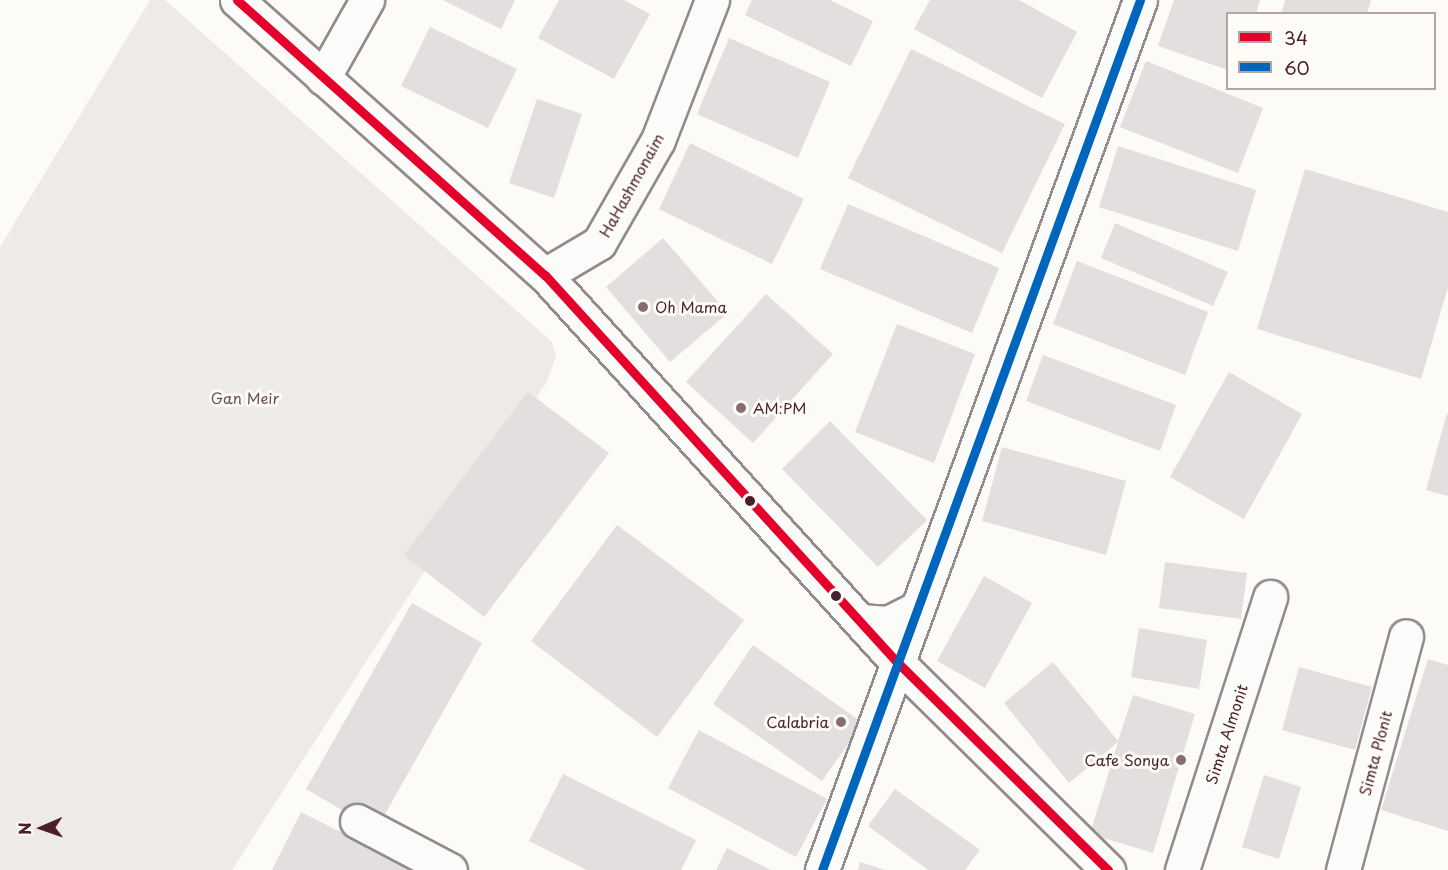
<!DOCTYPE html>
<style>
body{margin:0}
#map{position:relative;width:1448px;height:870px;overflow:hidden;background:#fcfbf8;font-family:"Playpen Sans",sans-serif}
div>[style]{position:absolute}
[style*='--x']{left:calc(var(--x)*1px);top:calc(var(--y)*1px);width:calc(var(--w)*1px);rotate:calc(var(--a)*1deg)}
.green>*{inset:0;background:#eeeae8}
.building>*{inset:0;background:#e2dfde}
.roads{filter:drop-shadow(2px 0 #928a8b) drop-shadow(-2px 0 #928a8b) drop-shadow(0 2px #928a8b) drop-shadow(0 -2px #928a8b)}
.minor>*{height:33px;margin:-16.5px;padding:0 16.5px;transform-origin:16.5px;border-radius:16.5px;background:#fbfbf9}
.tertiary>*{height:33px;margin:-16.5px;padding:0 16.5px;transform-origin:16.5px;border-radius:16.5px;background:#fbfbf9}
.bus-1>*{height:9px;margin:-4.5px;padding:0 4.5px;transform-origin:4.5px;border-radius:4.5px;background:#e4002b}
.bus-2>*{height:9px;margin:-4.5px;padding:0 4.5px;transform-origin:4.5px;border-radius:4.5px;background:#0065bd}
.dots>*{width:16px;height:16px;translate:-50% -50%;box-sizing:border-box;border:3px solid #fdfcf7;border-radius:50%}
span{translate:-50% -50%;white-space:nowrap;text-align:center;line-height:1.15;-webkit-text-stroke:6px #fdfcf7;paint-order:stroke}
.street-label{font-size:15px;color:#4a1f2b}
.poi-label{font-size:15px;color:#4a1f2b}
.left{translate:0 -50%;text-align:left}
.right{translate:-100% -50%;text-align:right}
.park-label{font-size:15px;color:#704e57}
.legend{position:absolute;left:1226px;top:12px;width:210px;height:78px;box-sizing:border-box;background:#fdfcf7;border:2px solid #b5a4a5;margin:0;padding:8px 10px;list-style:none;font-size:18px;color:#4a1f2b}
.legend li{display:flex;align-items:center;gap:12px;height:30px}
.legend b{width:30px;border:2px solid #b5a4a5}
.north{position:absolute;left:12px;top:798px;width:60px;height:60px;-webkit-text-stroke:4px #fdfcf7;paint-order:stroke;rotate:268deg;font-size:16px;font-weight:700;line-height:24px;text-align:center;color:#4a1f2b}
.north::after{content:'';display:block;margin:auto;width:21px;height:27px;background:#4a1f2b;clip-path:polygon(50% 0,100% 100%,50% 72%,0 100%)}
</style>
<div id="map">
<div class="green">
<i style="clip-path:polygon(150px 0,165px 0,552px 342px,556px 356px,547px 381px,232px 870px,0 870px,0 247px)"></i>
</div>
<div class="building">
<i style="clip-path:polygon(443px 0,515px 0,501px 29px)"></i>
<i style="clip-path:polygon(559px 0,624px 0,650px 14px,614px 79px,538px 38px)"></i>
<i style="clip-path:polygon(752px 0,830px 0,873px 21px,851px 66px,745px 15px)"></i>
<i style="clip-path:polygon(930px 0,1019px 0,1077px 32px,1042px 98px,914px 29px)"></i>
<i style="clip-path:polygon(1174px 0,1260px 0,1256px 14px,1228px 14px,1228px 70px,1158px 46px)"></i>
<i style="clip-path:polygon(1285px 0,1371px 0,1367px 14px,1281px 14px)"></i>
<i style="clip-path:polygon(430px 27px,517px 69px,488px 128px,401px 86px)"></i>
<i style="clip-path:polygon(729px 38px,830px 82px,798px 158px,697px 114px)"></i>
<i style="clip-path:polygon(911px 49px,1065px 124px,1002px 253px,848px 178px)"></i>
<i style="clip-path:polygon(1146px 61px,1263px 108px,1238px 173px,1120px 127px)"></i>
<i style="clip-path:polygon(537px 99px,582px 114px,554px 198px,509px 183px)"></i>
<i style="clip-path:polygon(690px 143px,804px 199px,772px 264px,659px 209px)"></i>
<i style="clip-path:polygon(1118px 146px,1256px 190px,1238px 251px,1099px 207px)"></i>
<i style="clip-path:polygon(1305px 169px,1448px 212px,1448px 287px,1421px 379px,1257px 329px)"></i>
<i style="clip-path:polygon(848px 204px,999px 268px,972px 333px,820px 269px)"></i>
<i style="clip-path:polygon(1115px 223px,1228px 272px,1213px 306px,1101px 258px)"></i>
<i style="clip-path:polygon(663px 238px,728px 313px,670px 362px,606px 287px)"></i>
<i style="clip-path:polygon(1077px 261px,1208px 312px,1185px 375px,1053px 324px)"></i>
<i style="clip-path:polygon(766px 294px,833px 354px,753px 443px,686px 382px)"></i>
<i style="clip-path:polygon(897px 324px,975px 354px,934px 463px,855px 432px)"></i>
<i style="clip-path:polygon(1043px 355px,1176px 405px,1160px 451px,1026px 401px)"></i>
<i style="clip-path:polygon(1229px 372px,1302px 414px,1244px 519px,1170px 477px)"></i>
<i style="clip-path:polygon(528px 392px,609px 453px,484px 617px,404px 555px)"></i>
<i style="clip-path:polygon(1447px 413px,1448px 414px,1448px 496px,1426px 490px)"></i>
<i style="clip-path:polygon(830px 421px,927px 520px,878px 567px,782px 469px)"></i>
<i style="clip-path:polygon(1002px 447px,1126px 481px,1106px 555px,982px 521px)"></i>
<i style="clip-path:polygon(617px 525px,744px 620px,657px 737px,531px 641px)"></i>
<i style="clip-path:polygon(1165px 562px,1247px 573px,1241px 619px,1159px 608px)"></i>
<i style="clip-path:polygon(984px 576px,1032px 603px,985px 688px,937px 661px)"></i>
<i style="clip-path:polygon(412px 603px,482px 643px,376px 830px,306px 789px)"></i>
<i style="clip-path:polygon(1139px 628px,1207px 640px,1199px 689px,1131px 677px)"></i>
<i style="clip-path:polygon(753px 645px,863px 723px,822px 781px,713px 704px)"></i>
<i style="clip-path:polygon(1428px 659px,1448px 665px,1448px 831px,1381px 810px)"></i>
<i style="clip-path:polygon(1053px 662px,1118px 741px,1133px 695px,1195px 714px,1153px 853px,1090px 834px,1118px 742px,1069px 783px,1004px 703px)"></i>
<i style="clip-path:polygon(1299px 667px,1372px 687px,1355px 750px,1282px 730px)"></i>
<i style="clip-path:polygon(699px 730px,827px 799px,796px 857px,668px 788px)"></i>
<i style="clip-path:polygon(563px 774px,696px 840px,681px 870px,587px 870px,529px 841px)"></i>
<i style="clip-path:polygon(1264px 775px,1301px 787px,1279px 859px,1242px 847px)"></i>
<i style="clip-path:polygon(895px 789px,980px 850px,965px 870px,928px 870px,868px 826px)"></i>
<i style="clip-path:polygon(301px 812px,416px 870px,272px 870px)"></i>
<i style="clip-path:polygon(727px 848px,771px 870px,716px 870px)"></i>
<i style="clip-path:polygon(860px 862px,885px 870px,858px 870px)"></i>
</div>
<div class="roads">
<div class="minor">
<i style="--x:323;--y:78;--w:90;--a:-60.6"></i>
<i style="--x:545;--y:275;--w:63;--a:-30.7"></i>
<i style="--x:599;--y:243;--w:119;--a:-60.2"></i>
<i style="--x:658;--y:140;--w:150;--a:-68.9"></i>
<i style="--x:357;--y:821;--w:105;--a:27.8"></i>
<i style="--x:822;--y:870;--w:926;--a:-69.92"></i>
<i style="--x:1182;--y:870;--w:287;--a:-72.1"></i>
<i style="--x:1343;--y:870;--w:242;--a:-74.9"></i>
</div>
<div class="tertiary">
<i style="--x:237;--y:0;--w:413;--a:41.8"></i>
<i style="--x:545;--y:275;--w:522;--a:47.72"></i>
<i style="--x:896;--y:661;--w:298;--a:44.6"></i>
<i style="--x:860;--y:621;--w:28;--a:4"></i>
<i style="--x:888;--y:623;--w:30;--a:-27"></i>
</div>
</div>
<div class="bus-1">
<i style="--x:237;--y:0;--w:413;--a:41.8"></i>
<i style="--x:545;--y:275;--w:522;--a:47.72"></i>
<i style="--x:896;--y:661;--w:298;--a:44.6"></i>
</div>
<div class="bus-2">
<i style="--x:822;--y:870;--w:926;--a:-69.92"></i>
</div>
<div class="dots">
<i style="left:643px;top:307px;background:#886c73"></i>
<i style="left:741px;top:408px;background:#886c73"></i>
<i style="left:750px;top:501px;background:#4a1f2b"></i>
<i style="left:836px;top:596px;background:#4a1f2b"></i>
<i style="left:841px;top:722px;background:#886c73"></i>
<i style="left:1181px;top:760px;background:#886c73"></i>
</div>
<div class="street-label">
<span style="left:631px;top:185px;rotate:-61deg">HaHashmonaim</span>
<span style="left:1226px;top:734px;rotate:-72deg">Simta Almonit</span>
<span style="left:1375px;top:753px;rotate:-75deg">Simta Plonit</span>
</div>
<div class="poi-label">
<span class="left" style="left:655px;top:307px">Oh Mama</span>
<span class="left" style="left:753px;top:408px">AM:PM</span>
<span class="right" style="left:829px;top:722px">Calabria</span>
<span class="right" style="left:1169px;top:760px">Cafe Sonya</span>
</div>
<div class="park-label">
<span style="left:245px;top:398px">Gan Meir</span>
</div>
<ul class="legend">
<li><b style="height:8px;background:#e4002b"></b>34</li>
<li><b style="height:8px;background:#0065bd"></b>60</li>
</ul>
<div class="north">N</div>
</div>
